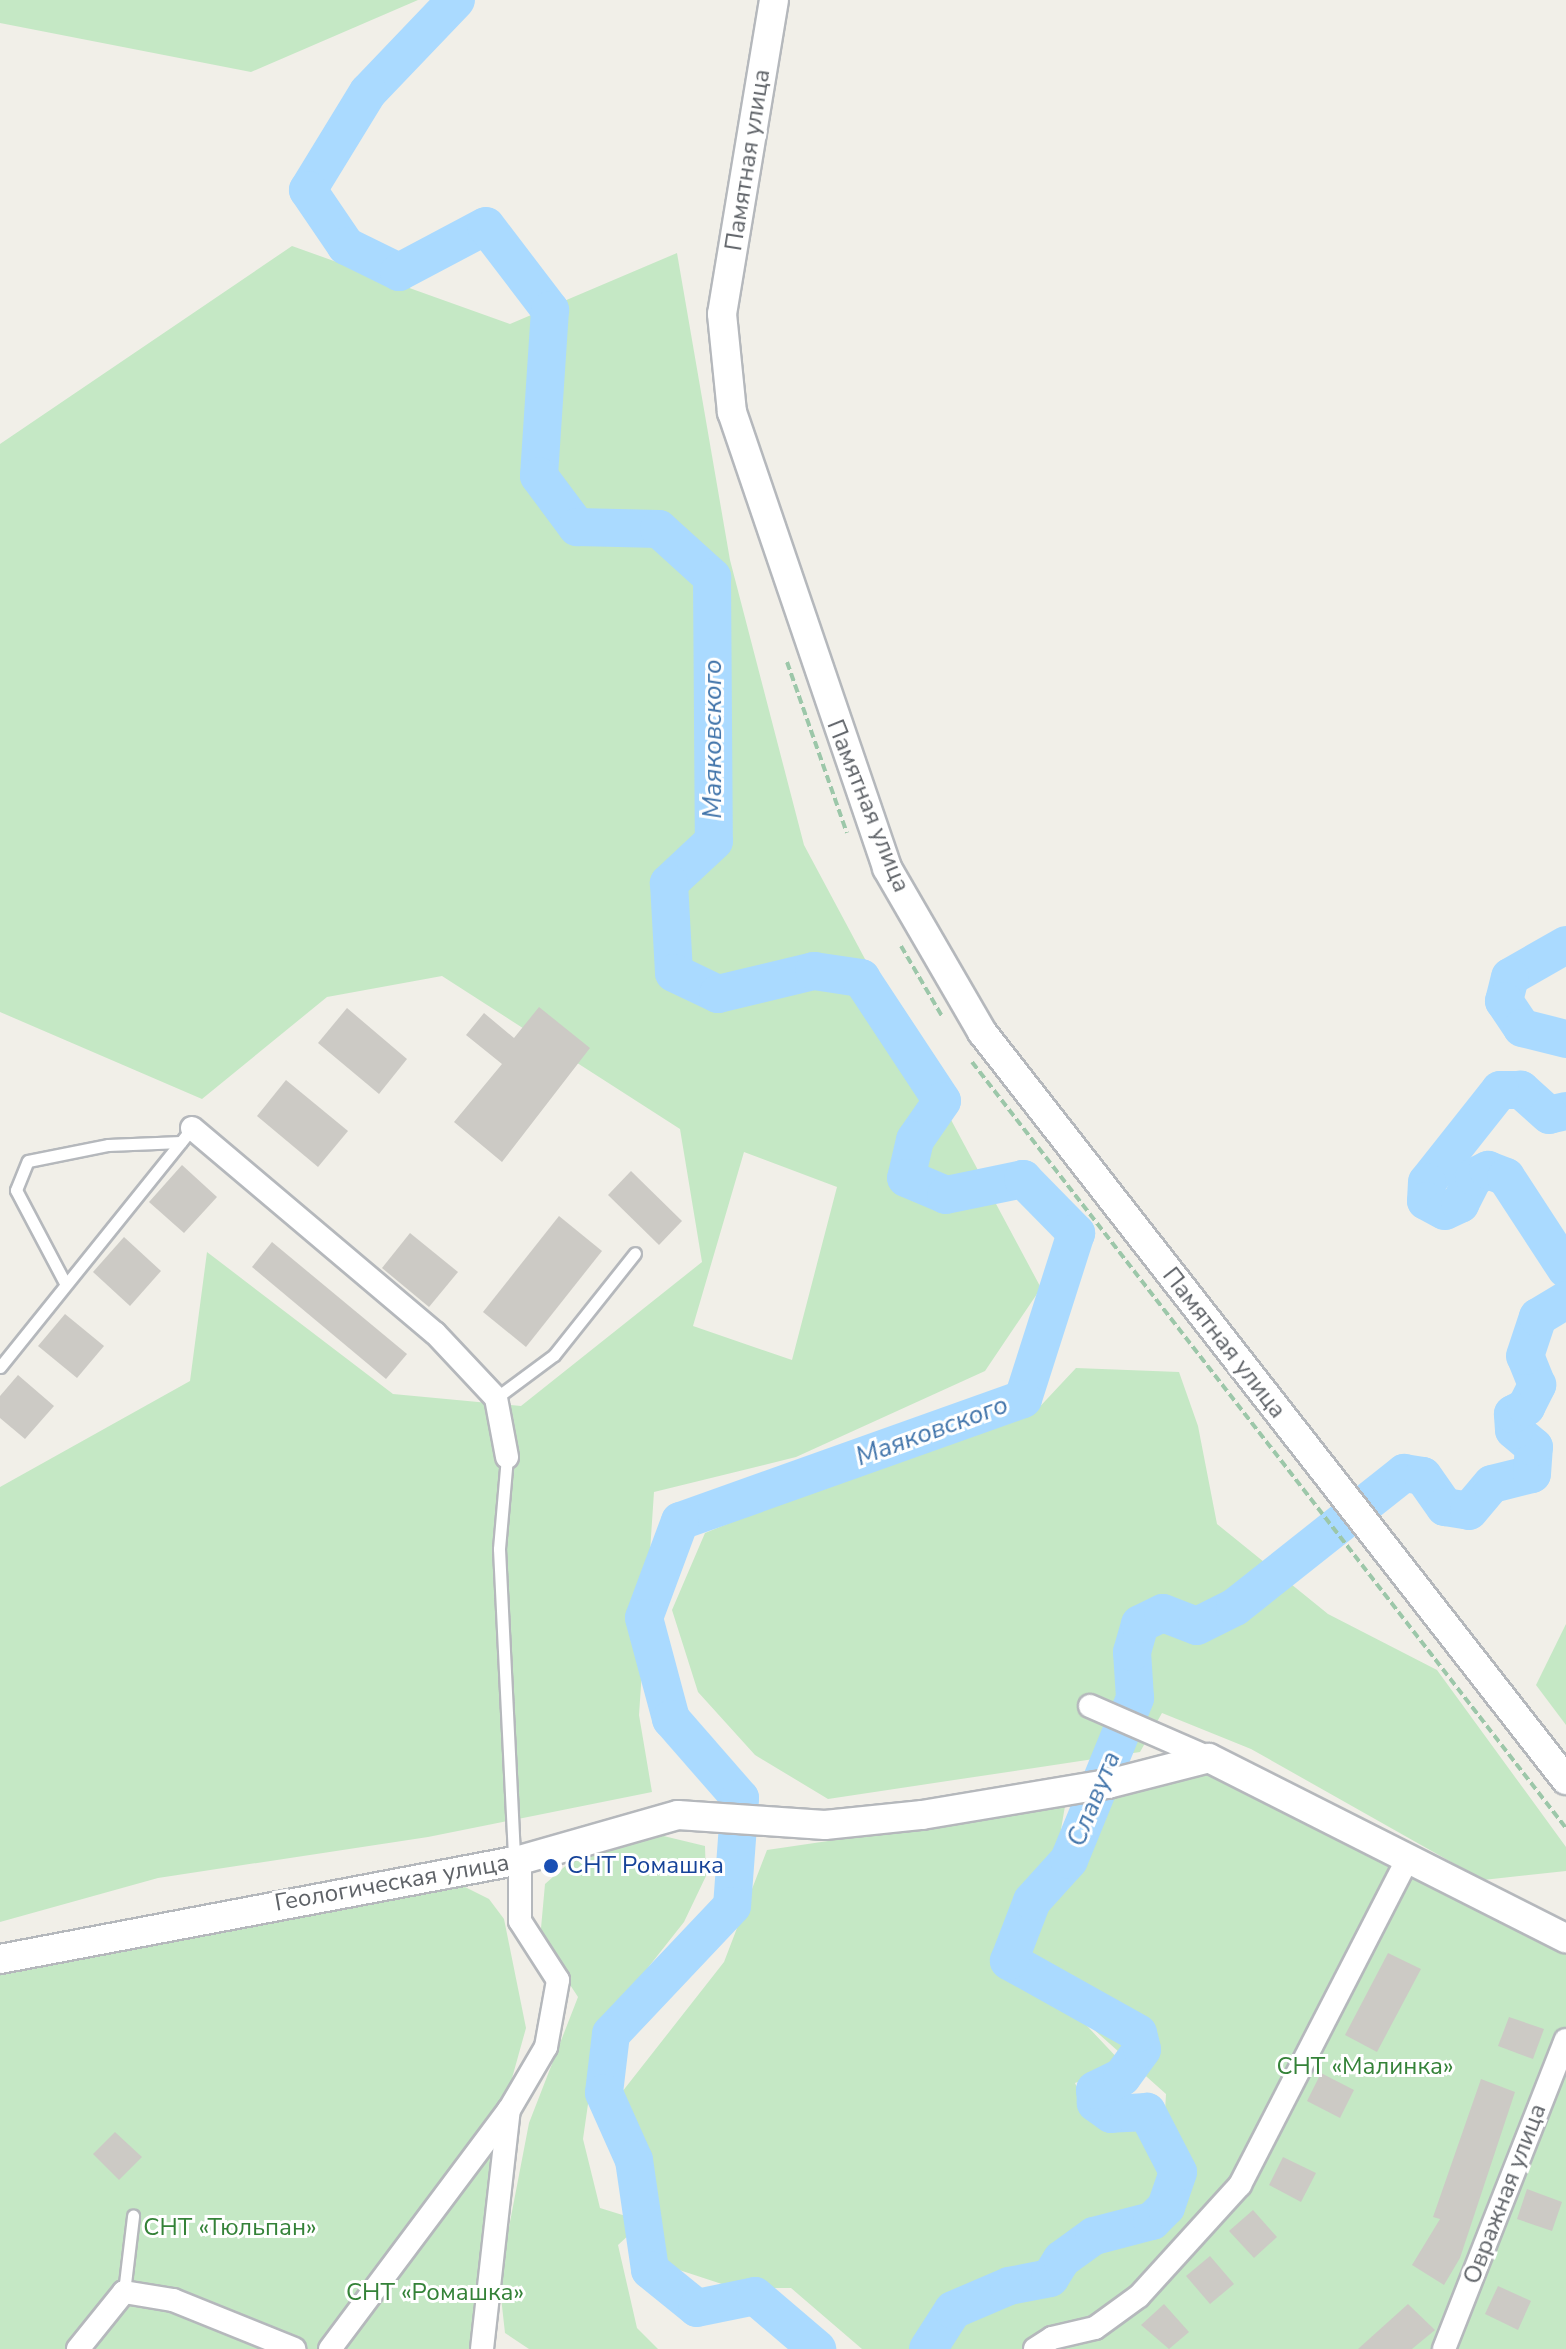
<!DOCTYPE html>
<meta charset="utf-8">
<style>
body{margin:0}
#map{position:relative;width:1566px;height:2349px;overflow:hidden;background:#f1efe8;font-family:"Nunito Sans",sans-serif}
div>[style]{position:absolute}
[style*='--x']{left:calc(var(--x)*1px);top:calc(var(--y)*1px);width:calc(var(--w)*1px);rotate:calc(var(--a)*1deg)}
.green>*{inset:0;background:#c5e8c5}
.river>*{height:38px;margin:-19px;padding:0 19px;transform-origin:19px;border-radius:19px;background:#aadaff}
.building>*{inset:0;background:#cccac5}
.path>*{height:4px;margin-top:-2px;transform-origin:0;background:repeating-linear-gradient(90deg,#9cc7a9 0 8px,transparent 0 12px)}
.roads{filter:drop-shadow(2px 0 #b5b8bc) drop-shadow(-2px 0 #b5b8bc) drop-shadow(0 2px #b5b8bc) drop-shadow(0 -2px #b5b8bc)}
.service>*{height:11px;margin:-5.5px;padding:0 5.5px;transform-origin:5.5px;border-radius:5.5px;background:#fff}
.minor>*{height:22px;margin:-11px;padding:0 11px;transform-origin:11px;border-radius:11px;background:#fff}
.tertiary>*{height:28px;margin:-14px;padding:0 14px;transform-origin:14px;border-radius:14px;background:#fff}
.dots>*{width:22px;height:22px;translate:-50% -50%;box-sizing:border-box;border:4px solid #fff;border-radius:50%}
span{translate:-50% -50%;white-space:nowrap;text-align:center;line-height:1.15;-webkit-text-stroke:6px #fff;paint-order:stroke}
.street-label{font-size:24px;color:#5f6368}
.transit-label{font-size:24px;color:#164399}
.left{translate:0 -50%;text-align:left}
.park-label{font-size:24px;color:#348238}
.water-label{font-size:26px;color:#4174aa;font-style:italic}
</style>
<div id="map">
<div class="green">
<i style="clip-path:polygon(0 0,418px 0,251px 72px,0 23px)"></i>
<i style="clip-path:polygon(evenodd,292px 246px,510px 324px,677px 253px,730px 560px,804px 845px,1041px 1288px,985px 1371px,796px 1457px,654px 1492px,639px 1715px,652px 1792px,428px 1837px,158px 1878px,0 1922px,0 1487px,190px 1381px,207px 1252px,393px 1394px,521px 1406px,702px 1262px,680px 1129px,442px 976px,327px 997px,202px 1099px,0 1012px,0 444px,292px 246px,744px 1152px,837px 1187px,792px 1360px,693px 1326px,744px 1152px)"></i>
<i style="clip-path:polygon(1076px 1368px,1179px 1372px,1198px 1426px,1217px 1524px,1328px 1614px,1437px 1670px,1566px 1847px,1566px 1871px,1483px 1880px,1251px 1749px,1162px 1713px,1140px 1752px,828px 1799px,755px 1755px,698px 1692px,672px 1610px,705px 1533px,848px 1475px,1032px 1415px)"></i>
<i style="clip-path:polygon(1566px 1624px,1566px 1725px,1536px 1685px)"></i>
<i style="clip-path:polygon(1209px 1758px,1566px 1938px,1566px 2349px,928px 2349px,934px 2336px,1050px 2278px,1062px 2259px,1160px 2197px,1166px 2094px,1072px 2010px,1123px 2064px,1075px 2083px,1087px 2109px,1102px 2120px,1159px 2125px,1159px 2196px,1028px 2271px,961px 2299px,915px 2349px,862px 2349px,791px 2288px,734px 2288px,661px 2264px,654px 2187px,622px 2092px,724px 1962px,767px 1850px,1065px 1806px,1058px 1847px,1009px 1935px,1005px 1975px,1057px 1997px,1009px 1961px,1032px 1901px,1108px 1784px)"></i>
<i style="clip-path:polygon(647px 1832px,705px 1846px,706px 1876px,684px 1922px,616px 2008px,590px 2090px,583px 2139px,600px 2208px,629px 2217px,631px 2233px,618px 2245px,637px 2328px,658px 2349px,529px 2349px,505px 2333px,499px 2279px,529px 2123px,578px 1997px,540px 1939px,545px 1884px,588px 1846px)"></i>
<i style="clip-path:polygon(459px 1884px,489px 1899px,504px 1919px,526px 2028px,509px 2089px,496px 2109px,482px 2349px,0 2349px,0 1972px)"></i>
</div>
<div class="river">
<i style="--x:456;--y:0;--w:127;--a:133.7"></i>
<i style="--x:368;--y:92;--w:115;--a:121.5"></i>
<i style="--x:308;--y:190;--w:68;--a:55.8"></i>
<i style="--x:346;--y:246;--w:59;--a:26.1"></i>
<i style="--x:399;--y:272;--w:98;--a:-27.9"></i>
<i style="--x:486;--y:226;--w:106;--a:52.7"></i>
<i style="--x:550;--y:310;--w:166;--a:93.8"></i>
<i style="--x:539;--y:476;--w:64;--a:53.3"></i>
<i style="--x:577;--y:527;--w:82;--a:1.4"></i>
<i style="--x:659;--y:529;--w:72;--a:42.2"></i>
<i style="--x:712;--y:577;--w:264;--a:89.6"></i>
<i style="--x:714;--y:841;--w:62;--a:137"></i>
<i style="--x:669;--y:883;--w:90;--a:86.8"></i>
<i style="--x:674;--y:973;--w:49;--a:25.5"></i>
<i style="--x:718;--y:994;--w:99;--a:-13.5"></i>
<i style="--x:814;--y:971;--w:48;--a:8.5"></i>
<i style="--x:861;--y:978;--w:147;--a:56.6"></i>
<i style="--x:942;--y:1101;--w:47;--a:124.7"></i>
<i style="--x:915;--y:1140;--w:39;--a:103"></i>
<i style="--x:906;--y:1178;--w:43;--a:23"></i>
<i style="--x:946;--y:1195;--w:79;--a:-11.7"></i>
<i style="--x:1023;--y:1179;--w:76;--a:45.5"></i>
<i style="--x:1076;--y:1233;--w:174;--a:107.7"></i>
<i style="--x:1023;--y:1399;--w:364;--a:160.4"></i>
<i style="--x:680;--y:1521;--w:103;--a:110.4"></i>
<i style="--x:644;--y:1618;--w:105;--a:75"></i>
<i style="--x:671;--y:1719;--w:105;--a:48.9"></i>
<i style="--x:740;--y:1798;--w:108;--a:94.2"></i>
<i style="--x:732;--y:1906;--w:176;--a:133.4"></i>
<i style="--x:611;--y:2034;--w:59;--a:96.8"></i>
<i style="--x:604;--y:2093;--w:73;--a:65.9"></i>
<i style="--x:634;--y:2160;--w:111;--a:81.7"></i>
<i style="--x:650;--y:2270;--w:60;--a:39"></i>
<i style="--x:697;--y:2308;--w:59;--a:-11.7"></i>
<i style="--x:755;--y:2296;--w:82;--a:40.5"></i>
<i style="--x:1566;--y:945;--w:64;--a:150.3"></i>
<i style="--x:1510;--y:977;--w:25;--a:104"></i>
<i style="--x:1504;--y:1001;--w:32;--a:56"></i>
<i style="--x:1522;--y:1028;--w:45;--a:14"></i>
<i style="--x:1566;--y:1111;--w:17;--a:167"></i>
<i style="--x:1549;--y:1115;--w:38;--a:-138"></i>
<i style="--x:1521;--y:1090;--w:21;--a:180"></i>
<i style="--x:1500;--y:1090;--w:117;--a:128.4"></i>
<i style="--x:1427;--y:1182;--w:19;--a:93"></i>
<i style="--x:1426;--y:1201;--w:21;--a:28"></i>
<i style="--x:1445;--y:1211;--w:17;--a:-25"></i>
<i style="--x:1460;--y:1204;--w:30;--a:-63"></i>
<i style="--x:1474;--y:1177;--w:16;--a:-27"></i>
<i style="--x:1488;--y:1170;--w:19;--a:21"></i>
<i style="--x:1506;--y:1177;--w:110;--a:56.9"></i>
<i style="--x:928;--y:2349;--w:46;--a:-57.3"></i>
<i style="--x:953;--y:2310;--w:61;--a:-23.2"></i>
<i style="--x:1009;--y:2286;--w:42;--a:-11"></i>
<i style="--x:1050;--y:2278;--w:22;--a:-58"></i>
<i style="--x:1062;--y:2259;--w:39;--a:-36"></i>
<i style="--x:1094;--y:2236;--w:60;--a:-14.5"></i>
<i style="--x:1152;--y:2221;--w:20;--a:-45"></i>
<i style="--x:1166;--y:2207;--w:37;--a:-71"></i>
<i style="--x:1178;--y:2172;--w:68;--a:-117.3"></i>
<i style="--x:1147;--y:2112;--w:36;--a:177"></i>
<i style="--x:1111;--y:2114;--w:19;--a:-144"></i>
<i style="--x:1096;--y:2103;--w:13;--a:-94"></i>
<i style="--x:1095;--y:2090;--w:30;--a:-26"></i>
<i style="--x:1122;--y:2077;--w:34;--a:-54"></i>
<i style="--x:1142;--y:2049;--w:16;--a:-104"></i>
<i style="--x:1138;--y:2033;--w:148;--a:-150.8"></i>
<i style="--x:1009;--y:1961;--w:64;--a:-69"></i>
<i style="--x:1032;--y:1901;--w:55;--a:-47.9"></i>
<i style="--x:1069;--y:1860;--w:175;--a:-67.8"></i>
<i style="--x:1135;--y:1698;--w:46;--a:-93.7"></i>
<i style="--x:1132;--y:1652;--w:29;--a:-74"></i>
<i style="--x:1140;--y:1624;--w:25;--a:-26"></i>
<i style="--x:1163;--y:1613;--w:36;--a:21"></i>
<i style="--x:1197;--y:1626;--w:42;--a:-26.6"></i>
<i style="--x:1235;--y:1607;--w:216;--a:-38.4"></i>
<i style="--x:1404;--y:1473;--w:19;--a:9"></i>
<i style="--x:1423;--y:1476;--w:38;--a:55"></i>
<i style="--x:1445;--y:1507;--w:24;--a:9"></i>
<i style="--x:1469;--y:1511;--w:35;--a:-50"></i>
<i style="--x:1492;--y:1484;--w:41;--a:-14"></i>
<i style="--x:1532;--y:1474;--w:27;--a:-86"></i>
<i style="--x:1534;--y:1447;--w:26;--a:-140"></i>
<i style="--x:1514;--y:1430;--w:16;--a:-94"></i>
<i style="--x:1513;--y:1414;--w:15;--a:-28"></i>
<i style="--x:1526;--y:1407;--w:25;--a:-63"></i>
<i style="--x:1537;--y:1385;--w:31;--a:-112"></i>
<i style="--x:1525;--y:1356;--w:41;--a:-71.6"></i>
<i style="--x:1538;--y:1317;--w:33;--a:-31"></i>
</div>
<div class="building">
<i style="clip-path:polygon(539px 1007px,590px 1048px,502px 1162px,454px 1122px,502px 1064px,466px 1035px,484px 1013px,514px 1038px)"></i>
<i style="clip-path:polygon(347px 1008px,407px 1059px,379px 1094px,318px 1043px)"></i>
<i style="clip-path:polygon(286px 1080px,348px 1131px,318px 1167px,257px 1116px)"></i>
<i style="clip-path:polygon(182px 1165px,217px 1197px,184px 1233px,149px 1202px)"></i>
<i style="clip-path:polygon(631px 1171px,682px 1221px,659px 1245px,608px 1195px)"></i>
<i style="clip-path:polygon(559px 1216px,602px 1251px,526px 1347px,483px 1312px)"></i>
<i style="clip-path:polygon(410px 1233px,458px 1272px,429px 1307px,382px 1268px)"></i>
<i style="clip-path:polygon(124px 1237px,161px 1271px,130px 1306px,93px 1272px)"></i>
<i style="clip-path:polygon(272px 1242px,407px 1354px,386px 1379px,252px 1267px)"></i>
<i style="clip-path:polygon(65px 1314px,104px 1346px,77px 1378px,38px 1346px)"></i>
<i style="clip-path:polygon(18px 1375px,54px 1406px,25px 1439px,0 1418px,0 1396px)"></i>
<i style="clip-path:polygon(1388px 1953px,1421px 1969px,1377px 2052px,1345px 2035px)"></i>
<i style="clip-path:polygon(1509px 2017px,1544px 2029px,1533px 2059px,1498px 2046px)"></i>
<i style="clip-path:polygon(1321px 2073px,1354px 2090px,1340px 2118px,1307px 2101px)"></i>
<i style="clip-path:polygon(1481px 2079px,1515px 2092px,1460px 2258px,1444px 2285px,1412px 2265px,1440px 2219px,1433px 2217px)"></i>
<i style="clip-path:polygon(115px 2132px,142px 2157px,119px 2180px,93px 2154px)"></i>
<i style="clip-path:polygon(1283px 2157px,1316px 2173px,1301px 2202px,1269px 2185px)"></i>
<i style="clip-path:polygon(1527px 2189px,1562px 2202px,1552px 2231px,1517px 2219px)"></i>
<i style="clip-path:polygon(1253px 2210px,1277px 2237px,1254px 2258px,1229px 2231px)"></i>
<i style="clip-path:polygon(1210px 2256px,1234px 2284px,1210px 2304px,1186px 2276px)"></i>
<i style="clip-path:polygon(1498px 2286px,1531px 2301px,1518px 2330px,1485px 2314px)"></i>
<i style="clip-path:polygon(1164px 2304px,1189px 2332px,1169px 2349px,1141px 2325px)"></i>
<i style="clip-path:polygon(1408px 2304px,1435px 2330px,1412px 2349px,1358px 2349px)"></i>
</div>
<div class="path">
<i style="--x:787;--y:662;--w:181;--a:70.7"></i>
<i style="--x:901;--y:946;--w:83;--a:59.7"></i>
<i style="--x:972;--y:1062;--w:969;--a:52.21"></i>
</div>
<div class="roads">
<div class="service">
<i style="--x:65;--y:1283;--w:105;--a:-117.8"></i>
<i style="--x:16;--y:1190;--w:31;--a:-68"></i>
<i style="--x:28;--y:1161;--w:82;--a:-11.3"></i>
<i style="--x:108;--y:1145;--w:73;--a:-2.4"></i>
<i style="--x:0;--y:1367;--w:307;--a:-51.2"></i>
<i style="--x:496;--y:1398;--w:72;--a:-36.6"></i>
<i style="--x:554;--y:1355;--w:130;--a:-51.5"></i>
<i style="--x:507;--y:1457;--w:92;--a:95"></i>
<i style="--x:499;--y:1549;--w:310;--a:87.2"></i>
<i style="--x:124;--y:2292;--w:77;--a:-83.2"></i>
</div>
<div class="minor">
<i style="--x:192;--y:1128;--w:318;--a:40.2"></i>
<i style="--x:435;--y:1333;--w:89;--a:46.8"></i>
<i style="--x:496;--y:1398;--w:60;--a:79.4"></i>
<i style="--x:1090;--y:1706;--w:130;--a:23.6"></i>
<i style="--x:78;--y:2349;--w:73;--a:-51.1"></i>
<i style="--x:124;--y:2292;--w:50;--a:9.3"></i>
<i style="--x:173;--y:2300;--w:131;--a:22"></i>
<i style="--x:330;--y:2349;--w:297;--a:-53.2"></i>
<i style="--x:482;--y:2349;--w:241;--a:-83.6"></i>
<i style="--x:509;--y:2110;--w:73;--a:-59.6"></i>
<i style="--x:546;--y:2047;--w:68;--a:-79.8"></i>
<i style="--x:558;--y:1980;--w:70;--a:-122.8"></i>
<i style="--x:520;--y:1921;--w:61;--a:-90"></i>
<i style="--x:1035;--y:2349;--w:20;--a:-33"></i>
<i style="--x:1052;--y:2338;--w:44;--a:-13.1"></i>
<i style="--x:1095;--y:2328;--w:54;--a:-36"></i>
<i style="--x:1139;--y:2296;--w:150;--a:-47.7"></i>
<i style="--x:1240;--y:2185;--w:368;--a:-62.8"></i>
<i style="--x:1444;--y:2349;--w:332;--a:-68.5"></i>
</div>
<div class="tertiary">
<i style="--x:774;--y:0;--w:318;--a:99.4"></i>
<i style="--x:722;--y:314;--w:99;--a:84.2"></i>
<i style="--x:732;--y:412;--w:482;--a:71.2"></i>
<i style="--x:887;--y:868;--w:190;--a:59.9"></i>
<i style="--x:982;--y:1032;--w:949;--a:52.02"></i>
<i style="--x:0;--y:1959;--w:529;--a:-10.78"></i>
<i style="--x:520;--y:1860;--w:164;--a:-15.9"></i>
<i style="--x:678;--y:1815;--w:147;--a:3.9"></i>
<i style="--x:825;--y:1825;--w:98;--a:-5.9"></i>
<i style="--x:922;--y:1815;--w:189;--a:-9.5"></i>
<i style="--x:1108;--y:1784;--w:104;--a:-14.4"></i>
<i style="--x:1209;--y:1758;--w:400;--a:26.8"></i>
</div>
</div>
<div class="dots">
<i style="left:551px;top:1866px;background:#1a4fb4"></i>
</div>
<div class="street-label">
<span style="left:748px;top:160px;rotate:-81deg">Памятная улица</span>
<span style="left:868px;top:806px;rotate:68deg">Памятная улица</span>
<span style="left:1224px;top:1343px;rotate:52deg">Памятная улица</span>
<span style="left:392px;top:1883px;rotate:-10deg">Геологическая улица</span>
<span style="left:1505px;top:2194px;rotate:-69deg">Овражная улица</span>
</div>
<div class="transit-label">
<span class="left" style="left:567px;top:1866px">СНТ Ромашка</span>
</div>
<div class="park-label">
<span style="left:1365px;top:2067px">СНТ «Малинка»</span>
<span style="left:230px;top:2228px">СНТ «Тюльпан»</span>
<span style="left:435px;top:2293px">СНТ «Ромашка»</span>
</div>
<div class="water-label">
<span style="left:713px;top:739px;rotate:-90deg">Маяковского</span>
<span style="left:932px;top:1431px;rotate:-20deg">Маяковского</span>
<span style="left:1094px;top:1799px;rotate:-68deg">Славута</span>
</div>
</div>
